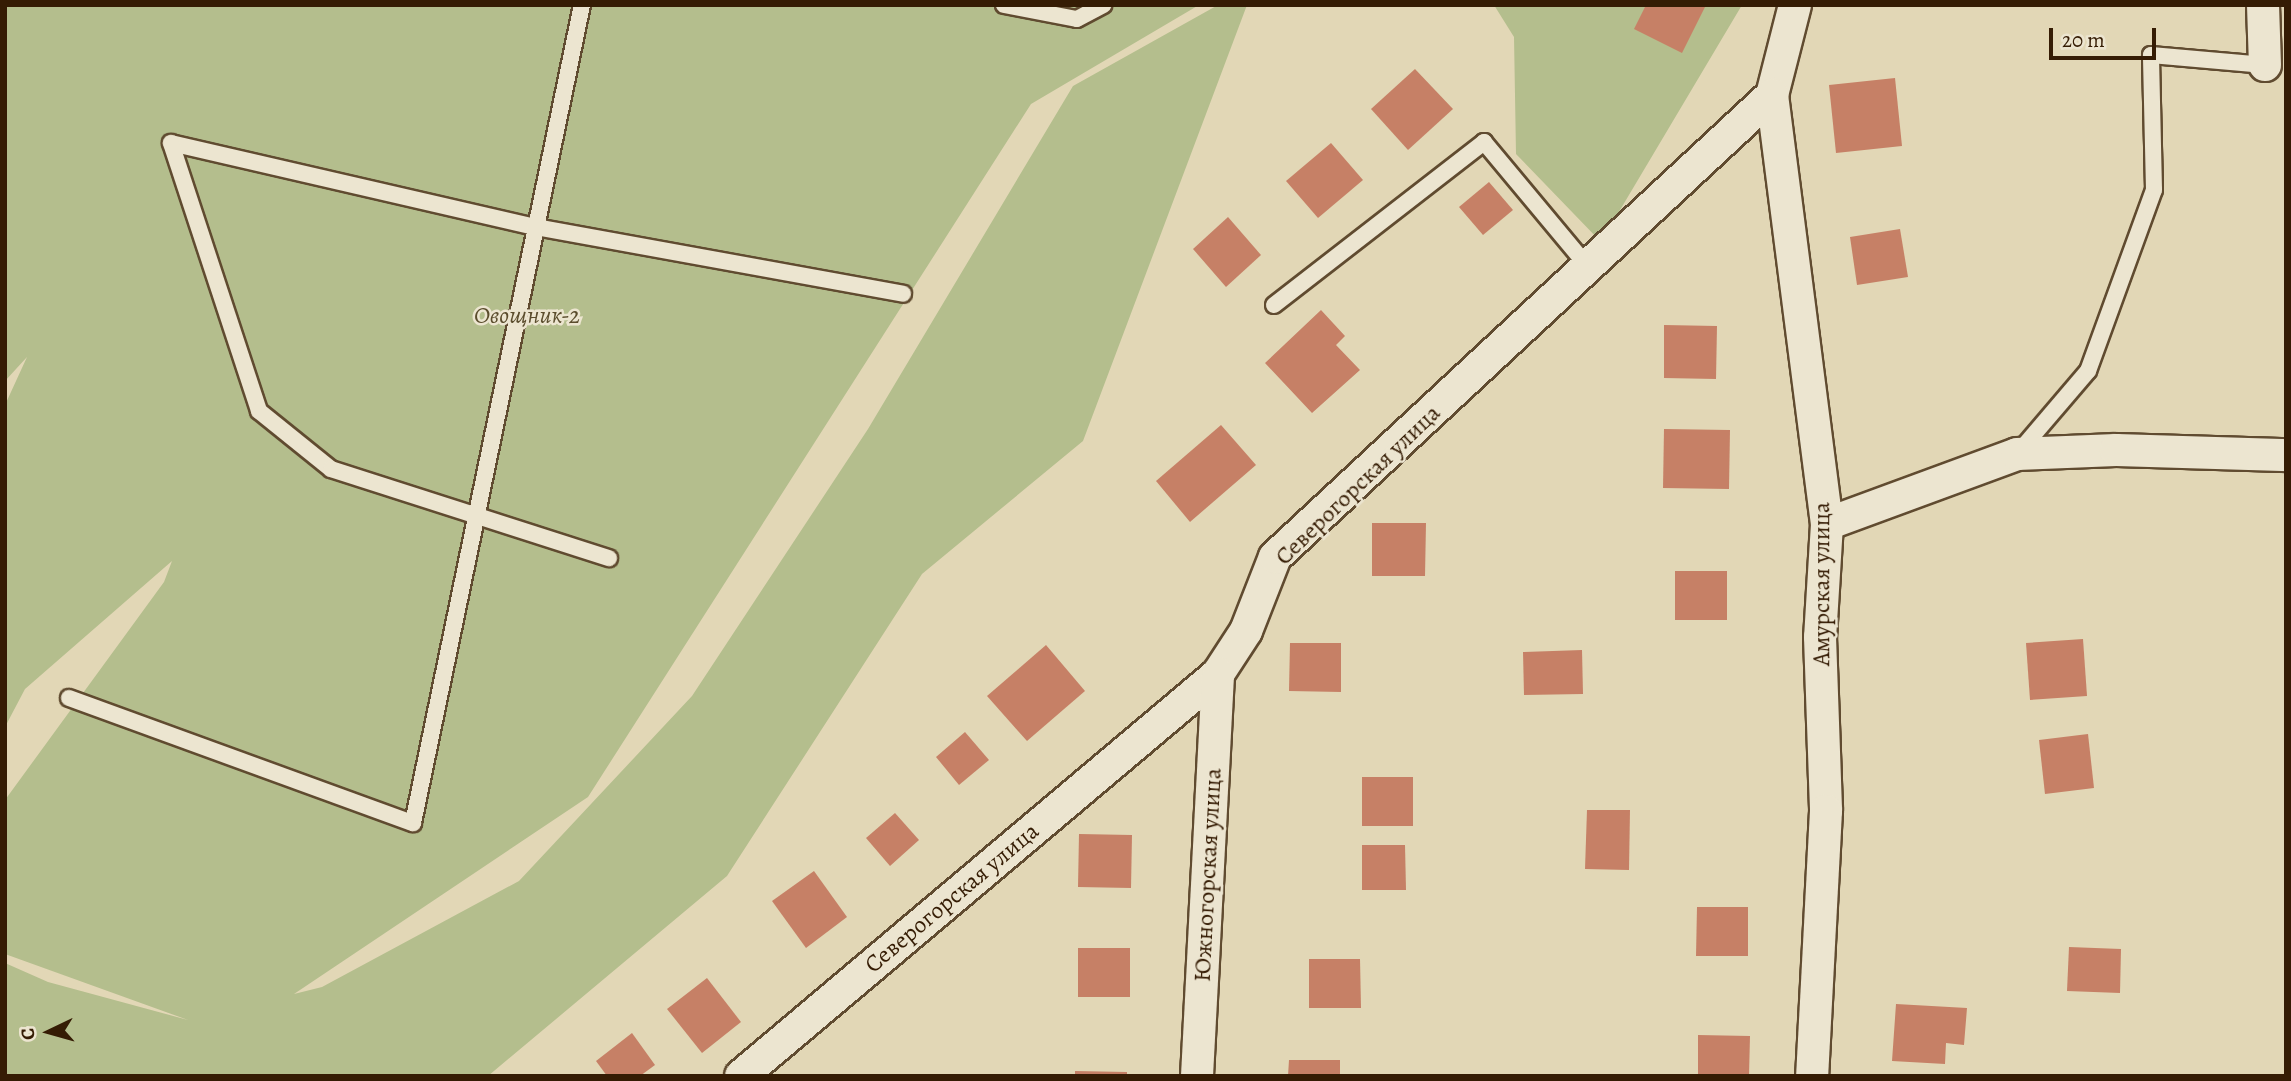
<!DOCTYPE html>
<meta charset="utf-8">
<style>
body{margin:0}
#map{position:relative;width:2291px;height:1081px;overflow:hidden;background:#e2d7b6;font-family:Alegreya,serif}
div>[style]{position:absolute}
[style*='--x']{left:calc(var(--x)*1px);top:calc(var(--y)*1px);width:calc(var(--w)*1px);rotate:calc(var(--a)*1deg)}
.green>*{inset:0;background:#b4be8d}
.building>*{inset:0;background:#c68066}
.roads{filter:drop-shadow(2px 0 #604b30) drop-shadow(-2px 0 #604b30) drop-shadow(0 2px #604b30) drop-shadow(0 -2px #604b30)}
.service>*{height:16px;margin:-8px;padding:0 8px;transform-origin:8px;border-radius:8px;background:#ece5d0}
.minor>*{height:32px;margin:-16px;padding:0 16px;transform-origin:16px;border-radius:16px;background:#ece5d0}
span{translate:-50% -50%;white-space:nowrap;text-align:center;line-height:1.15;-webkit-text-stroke:5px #ece5d0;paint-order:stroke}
.park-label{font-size:24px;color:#5b4d2d;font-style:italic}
.street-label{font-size:24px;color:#351c04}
.frame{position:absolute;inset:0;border:7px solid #351c04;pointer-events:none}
.north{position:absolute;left:14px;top:997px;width:70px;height:70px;-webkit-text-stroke:5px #ece5d0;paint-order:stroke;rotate:265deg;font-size:19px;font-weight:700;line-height:28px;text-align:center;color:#351c04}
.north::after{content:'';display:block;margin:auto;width:24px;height:32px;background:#351c04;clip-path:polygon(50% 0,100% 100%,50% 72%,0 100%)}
.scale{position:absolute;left:2049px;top:28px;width:107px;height:32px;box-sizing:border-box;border:4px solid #351c04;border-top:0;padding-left:9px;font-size:21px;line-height:24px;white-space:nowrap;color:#351c04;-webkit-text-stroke:5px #ece5d0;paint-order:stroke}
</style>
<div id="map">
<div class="green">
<i style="clip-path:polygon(5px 5px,1199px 5px,1031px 104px,588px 797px,294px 994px,322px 987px,519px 881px,692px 696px,868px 429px,1073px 86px,1218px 5px,1247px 5px,1083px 441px,922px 574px,727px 876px,488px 1076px,5px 1076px,5px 963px,48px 982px,188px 1020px,5px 954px,5px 800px,164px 582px,172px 561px,25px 689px,5px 727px,5px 405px,27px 357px,5px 381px)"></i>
<i style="clip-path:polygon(1494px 5px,1742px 5px,1601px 242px,1516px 154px,1514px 37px)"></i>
</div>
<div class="building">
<i style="clip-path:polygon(1646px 5px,1706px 5px,1682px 53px,1634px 29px)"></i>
<i style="clip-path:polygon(1415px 69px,1453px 109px,1408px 150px,1371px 109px)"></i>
<i style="clip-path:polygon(1895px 78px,1902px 146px,1836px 153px,1829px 85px)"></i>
<i style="clip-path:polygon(1331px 143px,1363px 180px,1318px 218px,1286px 181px)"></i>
<i style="clip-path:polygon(1489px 182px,1513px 210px,1483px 235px,1459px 207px)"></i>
<i style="clip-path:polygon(1228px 217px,1261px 255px,1226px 287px,1193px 249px)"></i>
<i style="clip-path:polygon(1900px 229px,1908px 277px,1857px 285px,1850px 237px)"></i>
<i style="clip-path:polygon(1321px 310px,1345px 336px,1336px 345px,1360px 370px,1312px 413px,1265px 363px)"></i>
<i style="clip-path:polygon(1664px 325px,1717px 326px,1716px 379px,1664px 378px)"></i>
<i style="clip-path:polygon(1221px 425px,1256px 465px,1190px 522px,1156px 481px)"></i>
<i style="clip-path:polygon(1664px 429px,1730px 430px,1729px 489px,1663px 488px)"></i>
<i style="clip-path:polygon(1372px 523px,1426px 523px,1425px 576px,1372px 576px)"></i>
<i style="clip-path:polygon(1675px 571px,1727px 571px,1727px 620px,1675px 620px)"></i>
<i style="clip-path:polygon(2083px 639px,2087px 696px,2030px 700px,2026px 643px)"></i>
<i style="clip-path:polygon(1290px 643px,1341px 643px,1341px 692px,1289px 691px)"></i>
<i style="clip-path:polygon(1046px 645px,1085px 691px,1027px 741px,987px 696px)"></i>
<i style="clip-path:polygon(1582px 650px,1583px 694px,1524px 695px,1523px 652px)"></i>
<i style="clip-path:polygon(965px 732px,989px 760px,959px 785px,936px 757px)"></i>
<i style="clip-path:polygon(2088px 734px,2094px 788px,2045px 794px,2039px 740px)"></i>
<i style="clip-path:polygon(1362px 777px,1413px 777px,1413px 826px,1362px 826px)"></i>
<i style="clip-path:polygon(1587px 810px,1630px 810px,1629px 870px,1585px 869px)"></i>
<i style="clip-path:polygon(895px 813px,919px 840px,890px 866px,866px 838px)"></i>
<i style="clip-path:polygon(1079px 834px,1132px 835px,1131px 888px,1078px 887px)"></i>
<i style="clip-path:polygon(1362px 845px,1405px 845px,1406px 890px,1362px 890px)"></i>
<i style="clip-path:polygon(814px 871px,847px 917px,806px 948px,772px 901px)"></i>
<i style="clip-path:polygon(1697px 907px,1748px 907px,1748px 956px,1696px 956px)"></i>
<i style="clip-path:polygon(2069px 947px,2121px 949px,2120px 993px,2067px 991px)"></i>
<i style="clip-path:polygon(1078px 948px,1130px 948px,1130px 997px,1078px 997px)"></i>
<i style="clip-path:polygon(1309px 959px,1360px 959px,1361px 1008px,1309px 1008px)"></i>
<i style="clip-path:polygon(707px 978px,741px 1022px,702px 1053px,667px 1009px)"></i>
<i style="clip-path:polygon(1896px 1004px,1967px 1008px,1964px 1045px,1946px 1043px,1945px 1064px,1892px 1061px)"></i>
<i style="clip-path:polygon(632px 1033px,655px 1065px,640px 1076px,607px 1076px,596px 1061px)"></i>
<i style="clip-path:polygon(1698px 1035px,1750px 1036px,1749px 1076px,1698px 1076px)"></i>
<i style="clip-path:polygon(1289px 1060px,1340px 1060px,1340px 1076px,1288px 1076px)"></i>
<i style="clip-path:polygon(1075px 1071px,1127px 1072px,1127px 1076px,1075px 1076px)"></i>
</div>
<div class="roads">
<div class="service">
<i style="--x:1004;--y:5;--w:74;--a:10.9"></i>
<i style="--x:1077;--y:19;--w:30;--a:-28"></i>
<i style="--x:171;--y:143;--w:375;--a:13"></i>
<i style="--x:536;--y:227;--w:373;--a:10.3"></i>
<i style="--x:171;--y:143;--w:282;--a:71.8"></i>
<i style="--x:259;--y:411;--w:92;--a:38.9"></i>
<i style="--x:331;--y:469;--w:292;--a:17.8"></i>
<i style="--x:1274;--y:305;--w:266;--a:-37.8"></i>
<i style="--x:1484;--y:142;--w:164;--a:50.2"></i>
<i style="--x:2017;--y:454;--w:109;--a:-49.5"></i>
<i style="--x:2088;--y:371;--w:193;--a:-70"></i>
<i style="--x:2154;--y:190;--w:135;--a:-91.3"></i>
<i style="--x:2151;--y:55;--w:114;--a:5"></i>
<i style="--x:69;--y:698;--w:366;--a:20"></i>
<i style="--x:413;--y:823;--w:835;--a:-78.33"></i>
</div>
<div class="minor">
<i style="--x:1795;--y:5;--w:93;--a:104.3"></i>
<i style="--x:1772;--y:95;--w:433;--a:82.7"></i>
<i style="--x:1827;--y:524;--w:113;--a:93.5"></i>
<i style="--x:1820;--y:637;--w:174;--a:88"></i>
<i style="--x:1826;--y:811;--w:265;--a:93"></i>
<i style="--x:2263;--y:5;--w:60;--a:88.1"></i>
<i style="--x:1827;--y:524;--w:202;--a:-20.2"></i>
<i style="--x:2017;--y:454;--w:99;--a:-2.3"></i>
<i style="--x:2116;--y:450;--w:170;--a:1.7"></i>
<i style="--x:741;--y:1076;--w:624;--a:-40.12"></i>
<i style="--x:1218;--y:674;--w:51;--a:-56.9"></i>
<i style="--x:1246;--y:631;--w:79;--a:-68.6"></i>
<i style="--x:1275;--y:557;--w:679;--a:-42.91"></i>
<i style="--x:1197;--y:1076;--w:403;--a:-87"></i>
</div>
</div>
<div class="park-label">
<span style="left:527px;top:316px">Овощник-2</span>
</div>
<div class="street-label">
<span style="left:1358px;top:485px;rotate:-44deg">Северогорская улица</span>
<span style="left:1822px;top:584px;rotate:-90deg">Амурская улица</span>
<span style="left:1208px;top:875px;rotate:-87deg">Южногорская улица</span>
<span style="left:952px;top:898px;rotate:-40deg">Северогорская улица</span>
</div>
<div class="frame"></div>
<div class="north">С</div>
<div class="scale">20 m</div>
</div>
